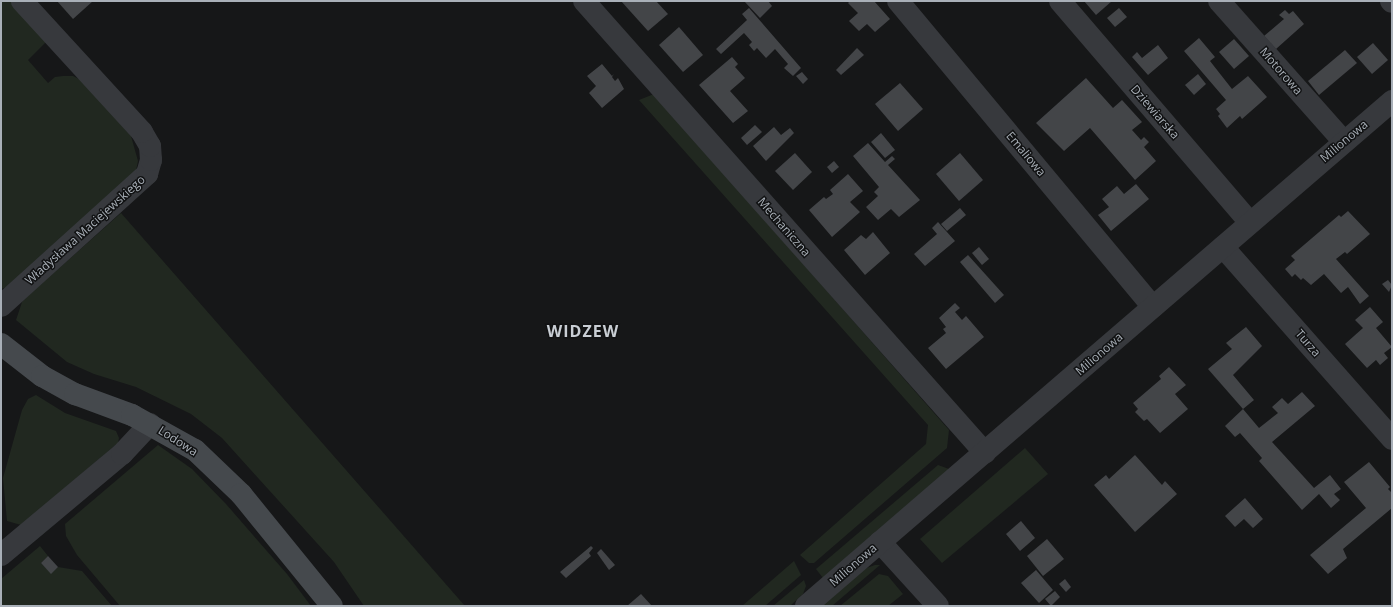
<!DOCTYPE html>
<meta charset="utf-8">
<style>
body{margin:0}
#map{position:relative;width:1393px;height:607px;overflow:hidden;background:#161718;font-family:"Open Sans",sans-serif}
div>[style]{position:absolute}
[style*='--x']{left:calc(var(--x)*1px);top:calc(var(--y)*1px);width:calc(var(--w)*1px);rotate:calc(var(--a)*1deg)}
.green>*{inset:0;background:#212820}
.building>*{inset:0;background:#434548}
.street>*{height:22px;margin:-11px;padding:0 11px;transform-origin:11px;border-radius:11px;background:#37393d}
.secondary>*{height:22px;margin:-11px;padding:0 11px;transform-origin:11px;border-radius:11px;background:#45494d}
span{translate:-50% -50%;white-space:nowrap;text-align:center;line-height:1.15;-webkit-text-stroke:3px #111213;paint-order:stroke}
.street-label{font-size:12px;color:#a9b0b8}
.district-label{font-size:16px;color:#c9ced4;font-weight:700;letter-spacing:1px}
.frame{position:absolute;inset:0;border:2px solid #a9b0b8;pointer-events:none}
</style>
<div id="map">
<div class="green">
<i style="clip-path:polygon(1px 1px,12px 1px,48px 40px,28px 60px,48px 83px,55px 77px,63px 76px,73px 76px,81px 80px,131px 136px,138px 161px,135px 175px,11px 286px,1px 289px)"></i>
<i style="clip-path:polygon(654px 94px,949px 430px,947px 448px,814px 563px,809px 563px,800px 555px,926px 444px,928px 425px,639px 100px)"></i>
<i style="clip-path:polygon(121px 213px,465px 606px,364px 606px,334px 562px,222px 438px,191px 414px,136px 387px,94px 374px,67px 362px,16px 320px,22px 302px,29px 295px)"></i>
<i style="clip-path:polygon(36px 395px,65px 413px,116px 431px,119px 438px,118px 443px,21px 525px,7px 521px,3px 478px,22px 410px,28px 399px)"></i>
<i style="clip-path:polygon(158px 445px,192px 469px,226px 504px,287px 574px,311px 606px,120px 606px,77px 555px,66px 536px,65px 524px)"></i>
<i style="clip-path:polygon(1025px 448px,1048px 474px,942px 563px,920px 539px)"></i>
<i style="clip-path:polygon(938px 465px,949px 469px,823px 578px,816px 569px)"></i>
<i style="clip-path:polygon(40px 546px,48px 556px,41px 563px,51px 573px,58px 567px,82px 571px,112px 606px,1px 606px,1px 579px)"></i>
<i style="clip-path:polygon(794px 561px,801px 575px,765px 606px,742px 606px)"></i>
<i style="clip-path:polygon(875px 565px,880px 565px,832px 606px,821px 606px,864px 569px)"></i>
<i style="clip-path:polygon(879px 574px,888px 576px,903px 594px,888px 606px,840px 606px)"></i>
<i style="clip-path:polygon(804px 580px,806px 586px,803px 594px,790px 606px,773px 606px)"></i>
</div>
<div class="building">
<i style="clip-path:polygon(57px 1px,93px 1px,73px 19px)"></i>
<i style="clip-path:polygon(621px 1px,656px 1px,668px 14px,648px 31px)"></i>
<i style="clip-path:polygon(744px 1px,768px 1px,772px 6px,760px 18px)"></i>
<i style="clip-path:polygon(850px 1px,874px 1px,890px 19px,875px 32px,867px 24px,859px 31px,849px 21px,858px 13px,848px 3px)"></i>
<i style="clip-path:polygon(1084px 1px,1112px 1px,1096px 15px)"></i>
<i style="clip-path:polygon(749px 8px,801px 68px,793px 76px,784px 68px,788px 64px,775px 49px,766px 58px,757px 48px,754px 51px,749px 45px,752px 42px,744px 33px,721px 54px,716px 49px,747px 20px,742px 14px)"></i>
<i style="clip-path:polygon(1119px 8px,1127px 17px,1115px 27px,1107px 18px)"></i>
<i style="clip-path:polygon(1285px 10px,1289px 14px,1293px 11px,1304px 24px,1276px 49px,1264px 36px,1284px 19px,1279px 15px)"></i>
<i style="clip-path:polygon(679px 27px,703px 55px,683px 72px,659px 45px)"></i>
<i style="clip-path:polygon(1199px 38px,1215px 57px,1210px 61px,1232px 89px,1248px 76px,1267px 97px,1242px 119px,1240px 116px,1227px 128px,1218px 116px,1220px 114px,1216px 109px,1226px 100px,1184px 51px)"></i>
<i style="clip-path:polygon(1234px 39px,1249px 56px,1234px 69px,1219px 52px)"></i>
<i style="clip-path:polygon(1373px 43px,1388px 60px,1372px 74px,1357px 57px)"></i>
<i style="clip-path:polygon(1158px 45px,1168px 58px,1148px 75px,1132px 57px,1137px 52px,1142px 58px)"></i>
<i style="clip-path:polygon(857px 48px,864px 55px,841px 75px,836px 70px)"></i>
<i style="clip-path:polygon(1345px 50px,1357px 63px,1319px 95px,1308px 81px)"></i>
<i style="clip-path:polygon(732px 57px,738px 64px,735px 67px,745px 78px,730px 91px,748px 111px,733px 123px,699px 85px)"></i>
<i style="clip-path:polygon(602px 64px,612px 76px,614px 74px,612px 77px,615px 81px,618px 78px,624px 89px,602px 108px,589px 93px,596px 86px,587px 76px)"></i>
<i style="clip-path:polygon(802px 72px,808px 79px,803px 84px,796px 76px)"></i>
<i style="clip-path:polygon(1198px 74px,1206px 84px,1194px 95px,1185px 85px)"></i>
<i style="clip-path:polygon(1086px 78px,1113px 108px,1122px 100px,1142px 122px,1132px 130px,1141px 140px,1144px 137px,1149px 142px,1144px 147px,1156px 161px,1135px 180px,1090px 128px,1064px 151px,1036px 123px)"></i>
<i style="clip-path:polygon(900px 83px,923px 109px,898px 131px,875px 104px)"></i>
<i style="clip-path:polygon(755px 125px,762px 132px,747px 145px,741px 138px)"></i>
<i style="clip-path:polygon(774px 127px,781px 135px,790px 128px,794px 133px,766px 161px,753px 146px)"></i>
<i style="clip-path:polygon(881px 133px,895px 150px,885px 158px,871px 142px)"></i>
<i style="clip-path:polygon(868px 143px,885px 162px,892px 156px,895px 159px,888px 165px,920px 200px,899px 217px,891px 209px,878px 220px,866px 207px,878px 196px,874px 192px,879px 187px,853px 156px)"></i>
<i style="clip-path:polygon(795px 153px,812px 172px,793px 190px,775px 171px)"></i>
<i style="clip-path:polygon(960px 153px,983px 180px,959px 201px,936px 174px)"></i>
<i style="clip-path:polygon(834px 161px,839px 167px,832px 173px,827px 167px)"></i>
<i style="clip-path:polygon(848px 174px,863px 191px,850px 202px,860px 212px,832px 237px,809px 210px,824px 197px,826px 199px,833px 194px,830px 190px)"></i>
<i style="clip-path:polygon(1136px 184px,1149px 199px,1111px 231px,1098px 215px,1109px 207px,1102px 199px,1117px 186px,1124px 194px)"></i>
<i style="clip-path:polygon(960px 208px,966px 215px,947px 231px,941px 224px)"></i>
<i style="clip-path:polygon(1348px 211px,1370px 234px,1347px 254px,1345px 252px,1336px 259px,1369px 296px,1360px 304px,1348px 287px,1341px 293px,1324px 274px,1311px 285px,1303px 278px,1301px 280px,1295px 274px,1292px 277px,1285px 269px,1295px 260px,1291px 256px,1339px 215px,1341px 217px)"></i>
<i style="clip-path:polygon(938px 222px,955px 241px,925px 266px,914px 254px,937px 234px,932px 228px)"></i>
<i style="clip-path:polygon(873px 232px,890px 253px,865px 275px,844px 250px,861px 235px,866px 239px)"></i>
<i style="clip-path:polygon(979px 247px,989px 259px,982px 265px,972px 253px)"></i>
<i style="clip-path:polygon(968px 255px,1004px 295px,995px 303px,960px 262px)"></i>
<i style="clip-path:polygon(1388px 280px,1392px 285px,1389px 292px,1382px 284px)"></i>
<i style="clip-path:polygon(955px 303px,960px 308px,955px 312px,962px 320px,966px 316px,984px 337px,946px 369px,928px 348px,946px 333px,943px 329px,946px 327px,939px 318px)"></i>
<i style="clip-path:polygon(1370px 307px,1383px 322px,1376px 328px,1392px 347px,1384px 353px,1388px 358px,1380px 365px,1376px 360px,1367px 368px,1345px 344px,1363px 328px,1355px 320px)"></i>
<i style="clip-path:polygon(1246px 327px,1262px 346px,1233px 375px,1254px 400px,1243px 409px,1208px 369px,1232px 349px,1226px 343px)"></i>
<i style="clip-path:polygon(1169px 367px,1186px 385px,1175px 394px,1188px 409px,1160px 433px,1147px 419px,1144px 421px,1135px 412px,1138px 409px,1133px 403px,1161px 379px,1159px 376px)"></i>
<i style="clip-path:polygon(1302px 392px,1315px 406px,1272px 442px,1314px 488px,1330px 475px,1341px 489px,1334px 494px,1340px 500px,1331px 508px,1319px 494px,1302px 510px,1259px 461px,1262px 458px,1240px 433px,1235px 437px,1225px 426px,1243px 409px,1259px 428px,1278px 413px,1272px 407px,1282px 398px,1288px 404px)"></i>
<i style="clip-path:polygon(1135px 455px,1162px 485px,1165px 481px,1177px 494px,1135px 532px,1094px 485px,1106px 475px,1109px 479px)"></i>
<i style="clip-path:polygon(1369px 462px,1390px 487px,1388px 489px,1392px 493px,1392px 508px,1343px 549px,1347px 558px,1328px 574px,1310px 555px,1366px 508px,1344px 482px)"></i>
<i style="clip-path:polygon(1245px 498px,1263px 519px,1253px 528px,1244px 519px,1235px 527px,1225px 516px)"></i>
<i style="clip-path:polygon(1021px 521px,1035px 538px,1020px 551px,1006px 534px)"></i>
<i style="clip-path:polygon(1047px 539px,1064px 559px,1043px 576px,1027px 556px)"></i>
<i style="clip-path:polygon(591px 546px,593px 548px,589px 553px,591px 556px,566px 578px,560px 572px)"></i>
<i style="clip-path:polygon(601px 549px,615px 565px,609px 570px,597px 553px)"></i>
<i style="clip-path:polygon(48px 556px,58px 567px,51px 574px,41px 563px)"></i>
<i style="clip-path:polygon(1036px 570px,1053px 590px,1039px 603px,1021px 583px)"></i>
<i style="clip-path:polygon(1065px 579px,1071px 587px,1066px 592px,1059px 584px)"></i>
<i style="clip-path:polygon(1055px 591px,1060px 597px,1051px 606px,1045px 599px)"></i>
<i style="clip-path:polygon(641px 594px,652px 606px,627px 606px)"></i>
</div>
<div class="street">
<i style="--x:584;--y:1;--w:604;--a:48.42"></i>
<i style="--x:898;--y:1;--w:398;--a:50.2"></i>
<i style="--x:1060;--y:1;--w:292;--a:49.4"></i>
<i style="--x:1219;--y:1;--w:188;--a:48.4"></i>
<i style="--x:1391;--y:1;--w:1;--a:45"></i>
<i style="--x:1223;--y:247;--w:256;--a:48.6"></i>
<i style="--x:1;--y:306;--w:197;--a:-42.1"></i>
<i style="--x:147;--y:174;--w:15;--a:-74"></i>
<i style="--x:151;--y:160;--w:14;--a:-94"></i>
<i style="--x:150;--y:146;--w:16;--a:-120"></i>
<i style="--x:142;--y:132;--w:178;--a:-132.5"></i>
<i style="--x:880;--y:542;--w:86;--a:47.8"></i>
<i style="--x:1;--y:555;--w:158;--a:-39.9"></i>
<i style="--x:122;--y:454;--w:41;--a:-47"></i>
<i style="--x:806;--y:606;--w:774;--a:-40.75"></i>
</div>
<div class="secondary">
<i style="--x:1;--y:344;--w:52;--a:38"></i>
<i style="--x:42;--y:376;--w:38;--a:29"></i>
<i style="--x:75;--y:394;--w:61;--a:20.2"></i>
<i style="--x:132;--y:415;--w:72;--a:29.1"></i>
<i style="--x:195;--y:450;--w:64;--a:43.7"></i>
<i style="--x:241;--y:494;--w:144;--a:50.9"></i>
</div>
<div class="street-label">
<span style="left:1281px;top:71px;rotate:49deg">Motorowa</span>
<span style="left:1155px;top:112px;rotate:49deg">Dziewiarska</span>
<span style="left:1344px;top:141px;rotate:-40deg">Milionowa</span>
<span style="left:1026px;top:154px;rotate:50deg">Emaliowa</span>
<span style="left:784px;top:227px;rotate:49deg">Mechaniczna</span>
<span style="left:85px;top:230px;rotate:-42deg">Władysława Maciejewskiego</span>
<span style="left:1308px;top:343px;rotate:49deg">Turza</span>
<span style="left:1099px;top:354px;rotate:-41deg">Milionowa</span>
<span style="left:178px;top:441px;rotate:33deg">Lodowa</span>
<span style="left:853px;top:565px;rotate:-41deg">Milionowa</span>
</div>
<div class="district-label">
<span style="left:583px;top:331px">WIDZEW</span>
</div>
<div class="frame"></div>
</div>
